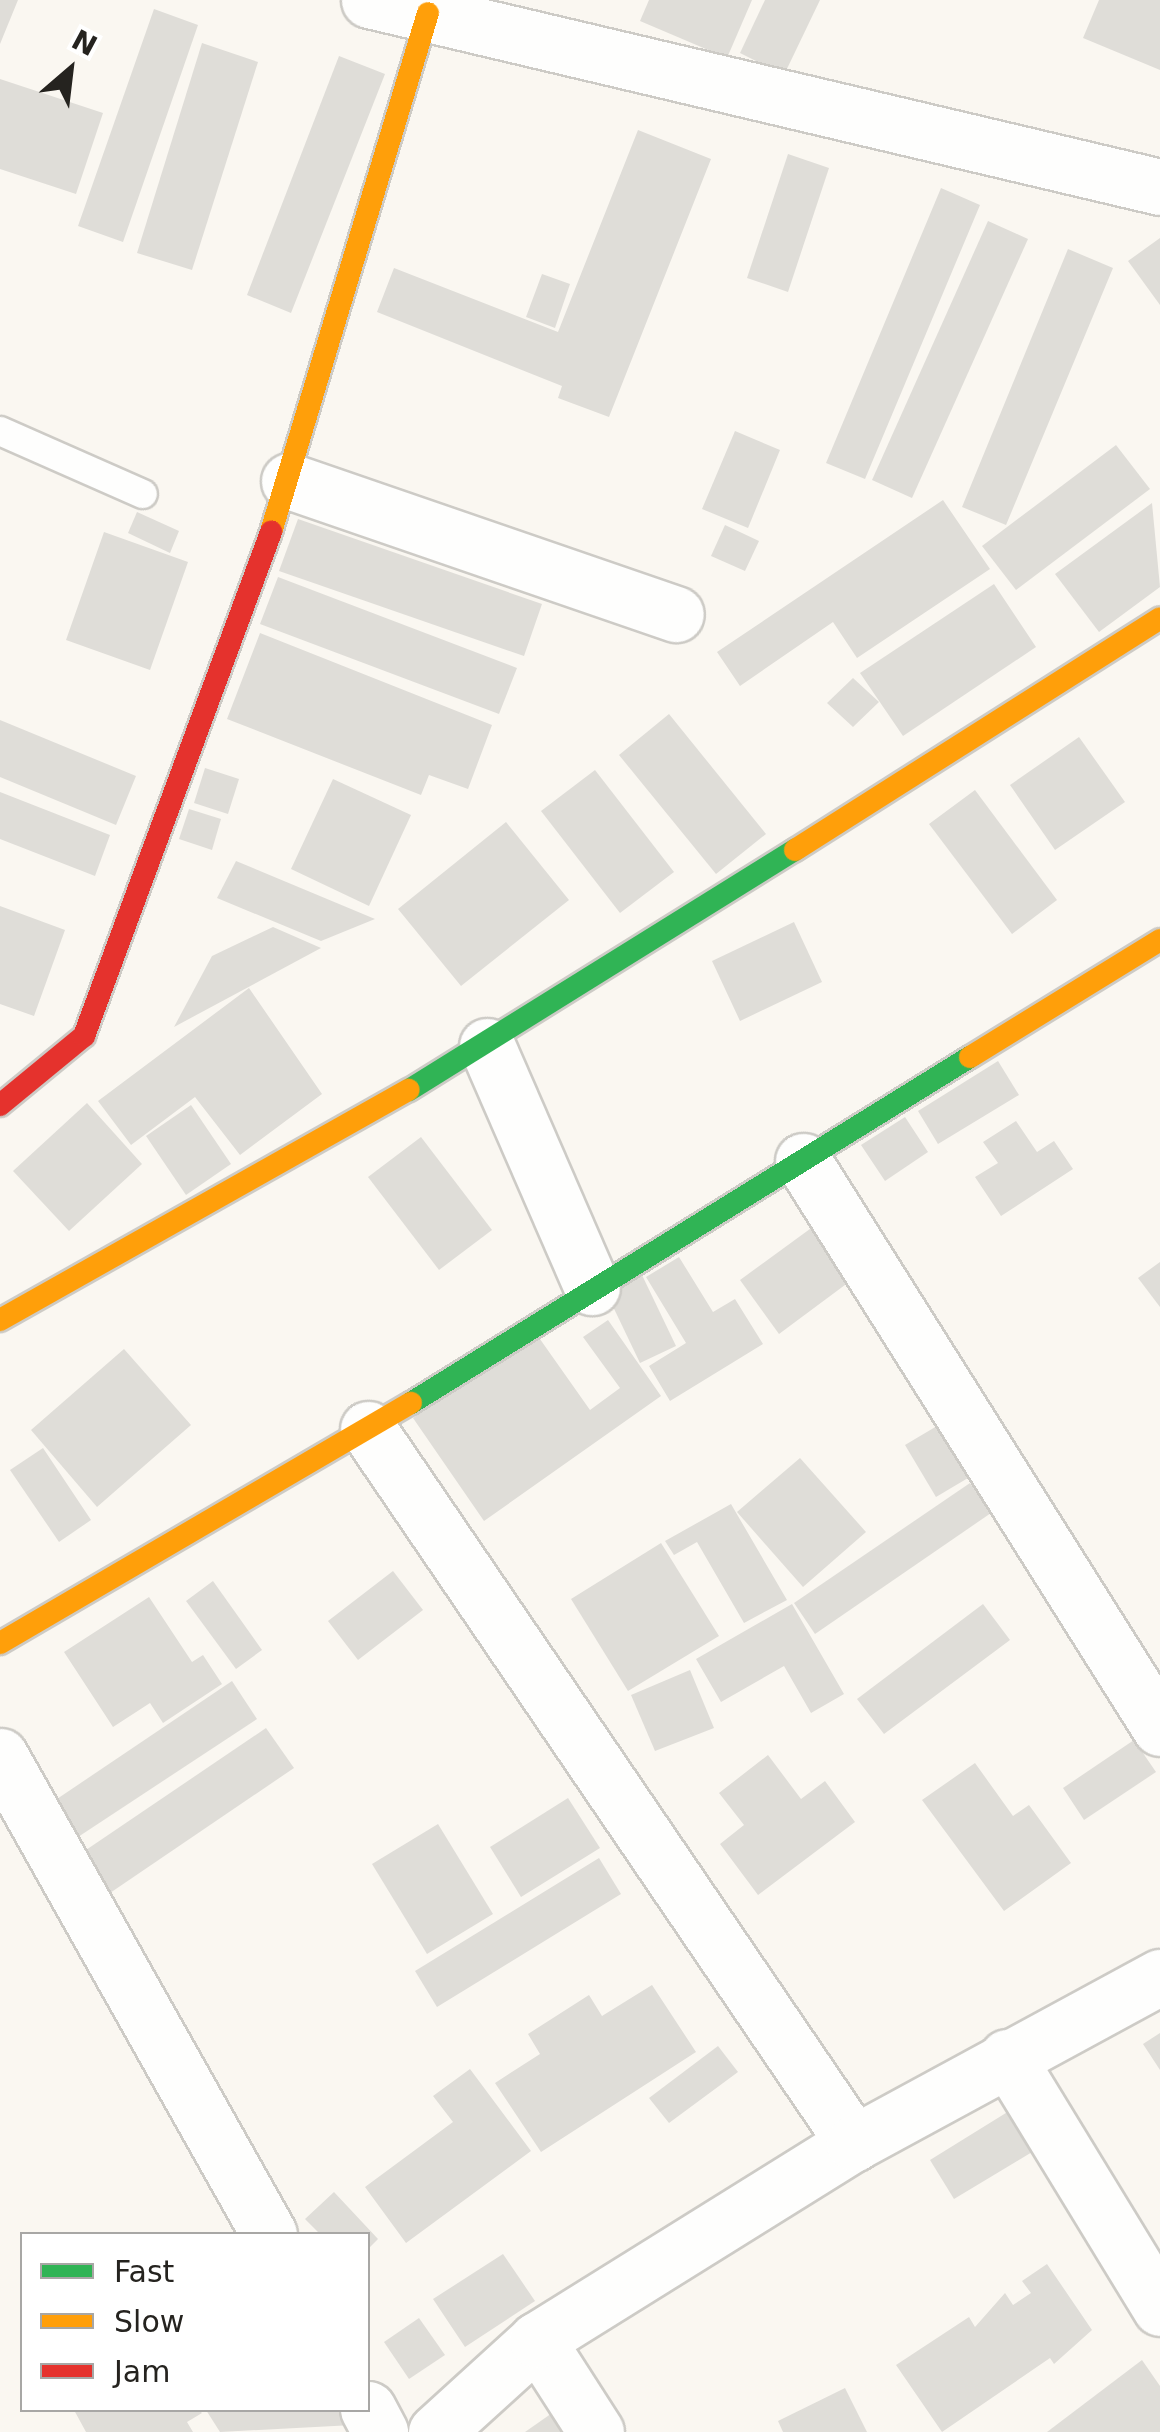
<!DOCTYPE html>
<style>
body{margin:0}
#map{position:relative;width:1160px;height:2432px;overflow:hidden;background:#faf7f1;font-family:"DejaVu Sans",sans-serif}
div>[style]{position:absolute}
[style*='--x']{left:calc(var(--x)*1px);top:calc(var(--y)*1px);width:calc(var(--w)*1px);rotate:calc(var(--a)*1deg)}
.building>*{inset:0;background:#dfddd8}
.roads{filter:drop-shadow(2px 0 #cdcbc6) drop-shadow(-2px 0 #cdcbc6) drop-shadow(0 2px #cdcbc6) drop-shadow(0 -2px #cdcbc6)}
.lane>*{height:28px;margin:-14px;padding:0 14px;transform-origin:14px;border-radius:14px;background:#fefefd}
.street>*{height:55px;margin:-27.5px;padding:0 27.5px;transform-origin:27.5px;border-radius:27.5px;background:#fefefd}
.fast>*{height:22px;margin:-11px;padding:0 11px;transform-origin:11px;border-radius:11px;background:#30b455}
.slow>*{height:22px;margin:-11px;padding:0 11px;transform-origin:11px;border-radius:11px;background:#ff9f0a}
.jam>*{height:22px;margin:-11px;padding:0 11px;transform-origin:11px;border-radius:11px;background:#e5322d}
span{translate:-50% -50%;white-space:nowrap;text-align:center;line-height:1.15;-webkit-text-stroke:9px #fff;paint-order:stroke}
.legend{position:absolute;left:20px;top:2232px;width:350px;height:180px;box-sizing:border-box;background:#fff;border:2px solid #a8a7a5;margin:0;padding:12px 18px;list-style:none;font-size:30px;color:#25231f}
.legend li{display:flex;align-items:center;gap:20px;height:50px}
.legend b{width:50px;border:2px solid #a8a7a5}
.north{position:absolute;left:20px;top:20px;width:100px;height:100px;-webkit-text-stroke:8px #fff;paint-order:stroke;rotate:28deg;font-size:28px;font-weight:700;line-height:40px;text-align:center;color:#25231f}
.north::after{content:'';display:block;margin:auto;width:35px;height:45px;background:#25231f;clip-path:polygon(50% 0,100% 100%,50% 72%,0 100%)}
</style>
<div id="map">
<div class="building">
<i style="clip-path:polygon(0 0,18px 0,0 44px)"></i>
<i style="clip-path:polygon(649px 0,752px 0,727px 58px,640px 21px)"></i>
<i style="clip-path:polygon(765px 0,820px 0,784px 75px,740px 53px)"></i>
<i style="clip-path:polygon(1099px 0,1160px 0,1160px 70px,1083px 38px)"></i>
<i style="clip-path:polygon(154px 9px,198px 25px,123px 242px,78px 226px)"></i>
<i style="clip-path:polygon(202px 43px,258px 62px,192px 270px,137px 253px)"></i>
<i style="clip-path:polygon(339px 56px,385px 74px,291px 313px,247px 295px)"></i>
<i style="clip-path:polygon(0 79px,103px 113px,76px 194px,0 169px)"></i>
<i style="clip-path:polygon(638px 130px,711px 159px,609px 417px,558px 398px,562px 386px,377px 312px,394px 268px,558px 332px)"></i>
<i style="clip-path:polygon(788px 154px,829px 168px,788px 292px,747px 278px)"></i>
<i style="clip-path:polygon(941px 188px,980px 205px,865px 479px,826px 463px)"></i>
<i style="clip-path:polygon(988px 221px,1028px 239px,912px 498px,872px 480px)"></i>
<i style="clip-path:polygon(1160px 238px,1160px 305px,1128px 261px)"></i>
<i style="clip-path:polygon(1068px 249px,1113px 268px,1006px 525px,962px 507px)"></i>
<i style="clip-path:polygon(542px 274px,570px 284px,555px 328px,526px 317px)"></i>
<i style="clip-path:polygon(735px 431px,780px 450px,748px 528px,702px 509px)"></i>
<i style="clip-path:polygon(1116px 445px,1150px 489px,1016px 590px,982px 546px)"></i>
<i style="clip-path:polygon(943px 500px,990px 569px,857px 658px,833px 622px,740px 686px,717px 652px)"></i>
<i style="clip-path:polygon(1152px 503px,1160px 587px,1099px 632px,1055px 574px)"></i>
<i style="clip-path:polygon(137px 512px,179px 531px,170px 553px,128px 533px)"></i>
<i style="clip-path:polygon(298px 519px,542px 604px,524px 656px,279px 571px)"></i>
<i style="clip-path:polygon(725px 525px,759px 541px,745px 571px,711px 556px)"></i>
<i style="clip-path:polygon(104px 532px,188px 562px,150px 670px,66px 640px)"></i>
<i style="clip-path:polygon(278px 577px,517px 668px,499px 714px,260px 624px)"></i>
<i style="clip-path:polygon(994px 584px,1036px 647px,903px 736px,860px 673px)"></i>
<i style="clip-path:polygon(260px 633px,492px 725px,468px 789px,429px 775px,421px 795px,227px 719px)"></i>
<i style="clip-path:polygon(853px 678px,879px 702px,853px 727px,827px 703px)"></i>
<i style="clip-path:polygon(669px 714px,766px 834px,716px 874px,619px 755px)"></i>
<i style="clip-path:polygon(0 720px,136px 776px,116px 825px,0 777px)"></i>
<i style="clip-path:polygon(1079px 737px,1125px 802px,1055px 850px,1010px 785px)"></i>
<i style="clip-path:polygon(205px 768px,239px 779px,228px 814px,194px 803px)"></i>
<i style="clip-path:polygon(595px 770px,674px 872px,620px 913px,541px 811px)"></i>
<i style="clip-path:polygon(333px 779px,411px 815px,369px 906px,291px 869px)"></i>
<i style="clip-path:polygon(975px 790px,1057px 900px,1012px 934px,929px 824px)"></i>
<i style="clip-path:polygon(0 792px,110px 835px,95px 876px,0 839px)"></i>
<i style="clip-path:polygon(189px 809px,221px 819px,212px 850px,179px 839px)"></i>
<i style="clip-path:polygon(506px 822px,569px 900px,461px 986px,398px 909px)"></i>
<i style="clip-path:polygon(236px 861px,375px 919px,321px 941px,217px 898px)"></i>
<i style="clip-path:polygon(0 906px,65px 930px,34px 1016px,0 1004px)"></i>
<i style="clip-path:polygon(794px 922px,822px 982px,740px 1021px,712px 961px)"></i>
<i style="clip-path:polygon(273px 927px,321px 948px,174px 1027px,212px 956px)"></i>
<i style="clip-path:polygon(249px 988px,322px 1094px,240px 1155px,195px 1097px,131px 1145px,98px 1101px)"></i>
<i style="clip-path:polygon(998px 1061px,1019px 1095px,938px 1144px,918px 1111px)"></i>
<i style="clip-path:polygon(87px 1103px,142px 1164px,69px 1231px,13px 1171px)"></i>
<i style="clip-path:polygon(191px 1105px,231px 1164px,186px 1195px,146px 1136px)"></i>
<i style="clip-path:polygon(905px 1117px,928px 1152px,885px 1181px,861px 1145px)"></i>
<i style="clip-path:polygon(1016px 1121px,1037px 1152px,1054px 1141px,1073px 1169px,1001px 1216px,975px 1177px,998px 1163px,983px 1142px)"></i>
<i style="clip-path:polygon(421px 1137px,492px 1230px,439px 1270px,368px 1177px)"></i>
<i style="clip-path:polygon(814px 1226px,853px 1279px,779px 1334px,740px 1280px)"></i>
<i style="clip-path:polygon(679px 1257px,713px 1312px,735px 1299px,763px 1344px,670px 1401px,649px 1366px,686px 1343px,646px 1277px)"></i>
<i style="clip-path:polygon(1160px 1262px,1160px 1307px,1138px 1278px)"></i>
<i style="clip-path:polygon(642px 1275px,676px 1346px,640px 1363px,606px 1292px)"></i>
<i style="clip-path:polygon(608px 1320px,661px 1396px,484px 1521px,413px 1418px,535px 1332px,590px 1410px,620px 1388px,583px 1337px)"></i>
<i style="clip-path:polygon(124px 1349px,191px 1425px,97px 1507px,31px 1430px)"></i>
<i style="clip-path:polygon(942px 1423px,973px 1475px,936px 1497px,905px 1445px)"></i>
<i style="clip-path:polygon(43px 1448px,91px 1520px,59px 1542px,10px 1470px)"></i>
<i style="clip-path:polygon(800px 1458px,866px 1532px,803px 1587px,737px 1512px)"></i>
<i style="clip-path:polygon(970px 1483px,991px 1513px,815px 1634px,794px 1603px)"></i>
<i style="clip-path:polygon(731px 1504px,787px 1600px,744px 1623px,697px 1542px,674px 1555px,665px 1541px)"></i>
<i style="clip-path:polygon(661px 1543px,719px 1636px,628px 1691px,571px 1599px)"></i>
<i style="clip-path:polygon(393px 1571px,423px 1610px,358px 1660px,328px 1621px)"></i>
<i style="clip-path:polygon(213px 1581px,262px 1650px,236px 1669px,186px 1601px)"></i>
<i style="clip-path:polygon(149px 1597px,192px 1662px,203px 1655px,222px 1684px,163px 1723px,150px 1703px,113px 1727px,64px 1652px)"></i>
<i style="clip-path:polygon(792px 1604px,844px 1694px,811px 1713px,784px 1666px,721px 1702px,696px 1659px)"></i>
<i style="clip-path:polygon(983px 1604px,1010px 1640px,884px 1734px,857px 1699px)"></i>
<i style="clip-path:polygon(690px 1670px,714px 1728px,655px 1751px,631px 1695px)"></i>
<i style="clip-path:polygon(232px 1681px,257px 1719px,75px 1839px,51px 1803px)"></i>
<i style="clip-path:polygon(266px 1728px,294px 1768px,110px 1893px,83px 1852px)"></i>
<i style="clip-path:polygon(1134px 1740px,1156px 1772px,1084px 1820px,1063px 1788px)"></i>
<i style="clip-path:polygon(768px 1755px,801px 1799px,825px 1781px,855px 1822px,758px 1895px,720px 1844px,744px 1825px,719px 1793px)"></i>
<i style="clip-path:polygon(975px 1763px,1013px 1816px,1029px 1805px,1071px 1863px,1004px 1911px,922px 1800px)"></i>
<i style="clip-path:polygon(568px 1798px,600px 1848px,521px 1897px,490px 1847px)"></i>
<i style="clip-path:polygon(438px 1824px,493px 1914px,427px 1954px,372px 1864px)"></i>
<i style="clip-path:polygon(599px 1858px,621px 1894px,437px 2007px,415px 1971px)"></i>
<i style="clip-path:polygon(652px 1985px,696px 2052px,541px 2152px,495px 2083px,540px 2054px,528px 2034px,589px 1995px,602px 2016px)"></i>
<i style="clip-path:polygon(1160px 2033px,1160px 2070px,1143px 2044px)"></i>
<i style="clip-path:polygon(718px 2046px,738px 2072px,669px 2123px,649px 2098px)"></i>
<i style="clip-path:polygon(470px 2069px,531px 2151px,406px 2243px,365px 2187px,453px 2122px,433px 2096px)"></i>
<i style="clip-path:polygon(1022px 2103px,1047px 2143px,954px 2199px,930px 2160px)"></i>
<i style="clip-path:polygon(334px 2192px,378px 2239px,368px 2249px,368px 2234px,320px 2234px,305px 2219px)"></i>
<i style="clip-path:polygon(503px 2254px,535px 2301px,465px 2347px,433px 2299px)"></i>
<i style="clip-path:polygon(1047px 2264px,1092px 2330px,1054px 2364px,1050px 2358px,942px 2432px,896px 2365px,969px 2317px,975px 2327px,1005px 2293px,1013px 2305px,1031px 2293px,1022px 2281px)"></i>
<i style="clip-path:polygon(419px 2318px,445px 2355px,409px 2379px,384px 2342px)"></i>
<i style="clip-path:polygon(1142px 2360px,1160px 2386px,1160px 2432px,1047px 2432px)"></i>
<i style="clip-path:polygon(845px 2388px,867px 2432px,783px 2432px,778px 2421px)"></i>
<i style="clip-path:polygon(565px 2404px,585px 2432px,525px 2432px)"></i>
<i style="clip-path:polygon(74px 2410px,199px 2410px,202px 2413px,187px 2422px,193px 2432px,86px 2432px)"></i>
<i style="clip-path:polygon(206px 2410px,344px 2410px,353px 2425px,220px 2432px)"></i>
</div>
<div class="roads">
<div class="lane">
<i style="--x:0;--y:431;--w:156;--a:23.8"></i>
</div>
<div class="street">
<i style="--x:369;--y:0;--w:813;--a:13.3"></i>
<i style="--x:289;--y:481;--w:409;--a:19"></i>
<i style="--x:487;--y:1046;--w:263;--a:66.5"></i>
<i style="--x:803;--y:1161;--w:670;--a:57.8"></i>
<i style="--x:368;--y:1429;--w:864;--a:55.76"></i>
<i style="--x:0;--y:1756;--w:548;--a:60.63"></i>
<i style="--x:1007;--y:2057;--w:294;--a:58.6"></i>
<i style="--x:537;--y:2340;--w:109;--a:57.3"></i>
<i style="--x:368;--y:2409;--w:26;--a:62"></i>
<i style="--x:436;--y:2432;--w:137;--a:-42.3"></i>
<i style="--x:537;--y:2340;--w:373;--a:-31.9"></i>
<i style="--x:854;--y:2143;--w:348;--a:-28.5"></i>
</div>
<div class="fast">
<i style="--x:409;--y:1090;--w:455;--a:-31.9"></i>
<i style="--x:411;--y:1403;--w:657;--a:-31.76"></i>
</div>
<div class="slow">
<i style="--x:271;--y:532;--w:542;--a:-73.17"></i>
<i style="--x:795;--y:850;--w:432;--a:-32.4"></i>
<i style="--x:970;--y:1057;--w:223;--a:-31.6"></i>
<i style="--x:0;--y:1320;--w:469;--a:-29.4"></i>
<i style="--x:0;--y:1643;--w:476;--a:-30.3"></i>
</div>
<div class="jam">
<i style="--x:0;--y:1105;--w:109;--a:-39.4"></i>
<i style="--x:84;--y:1036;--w:538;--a:-69.64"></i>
</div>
</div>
<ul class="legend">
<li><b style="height:12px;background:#30b455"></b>Fast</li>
<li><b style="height:12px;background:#ff9f0a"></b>Slow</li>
<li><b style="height:12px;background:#e5322d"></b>Jam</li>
</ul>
<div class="north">N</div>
</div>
